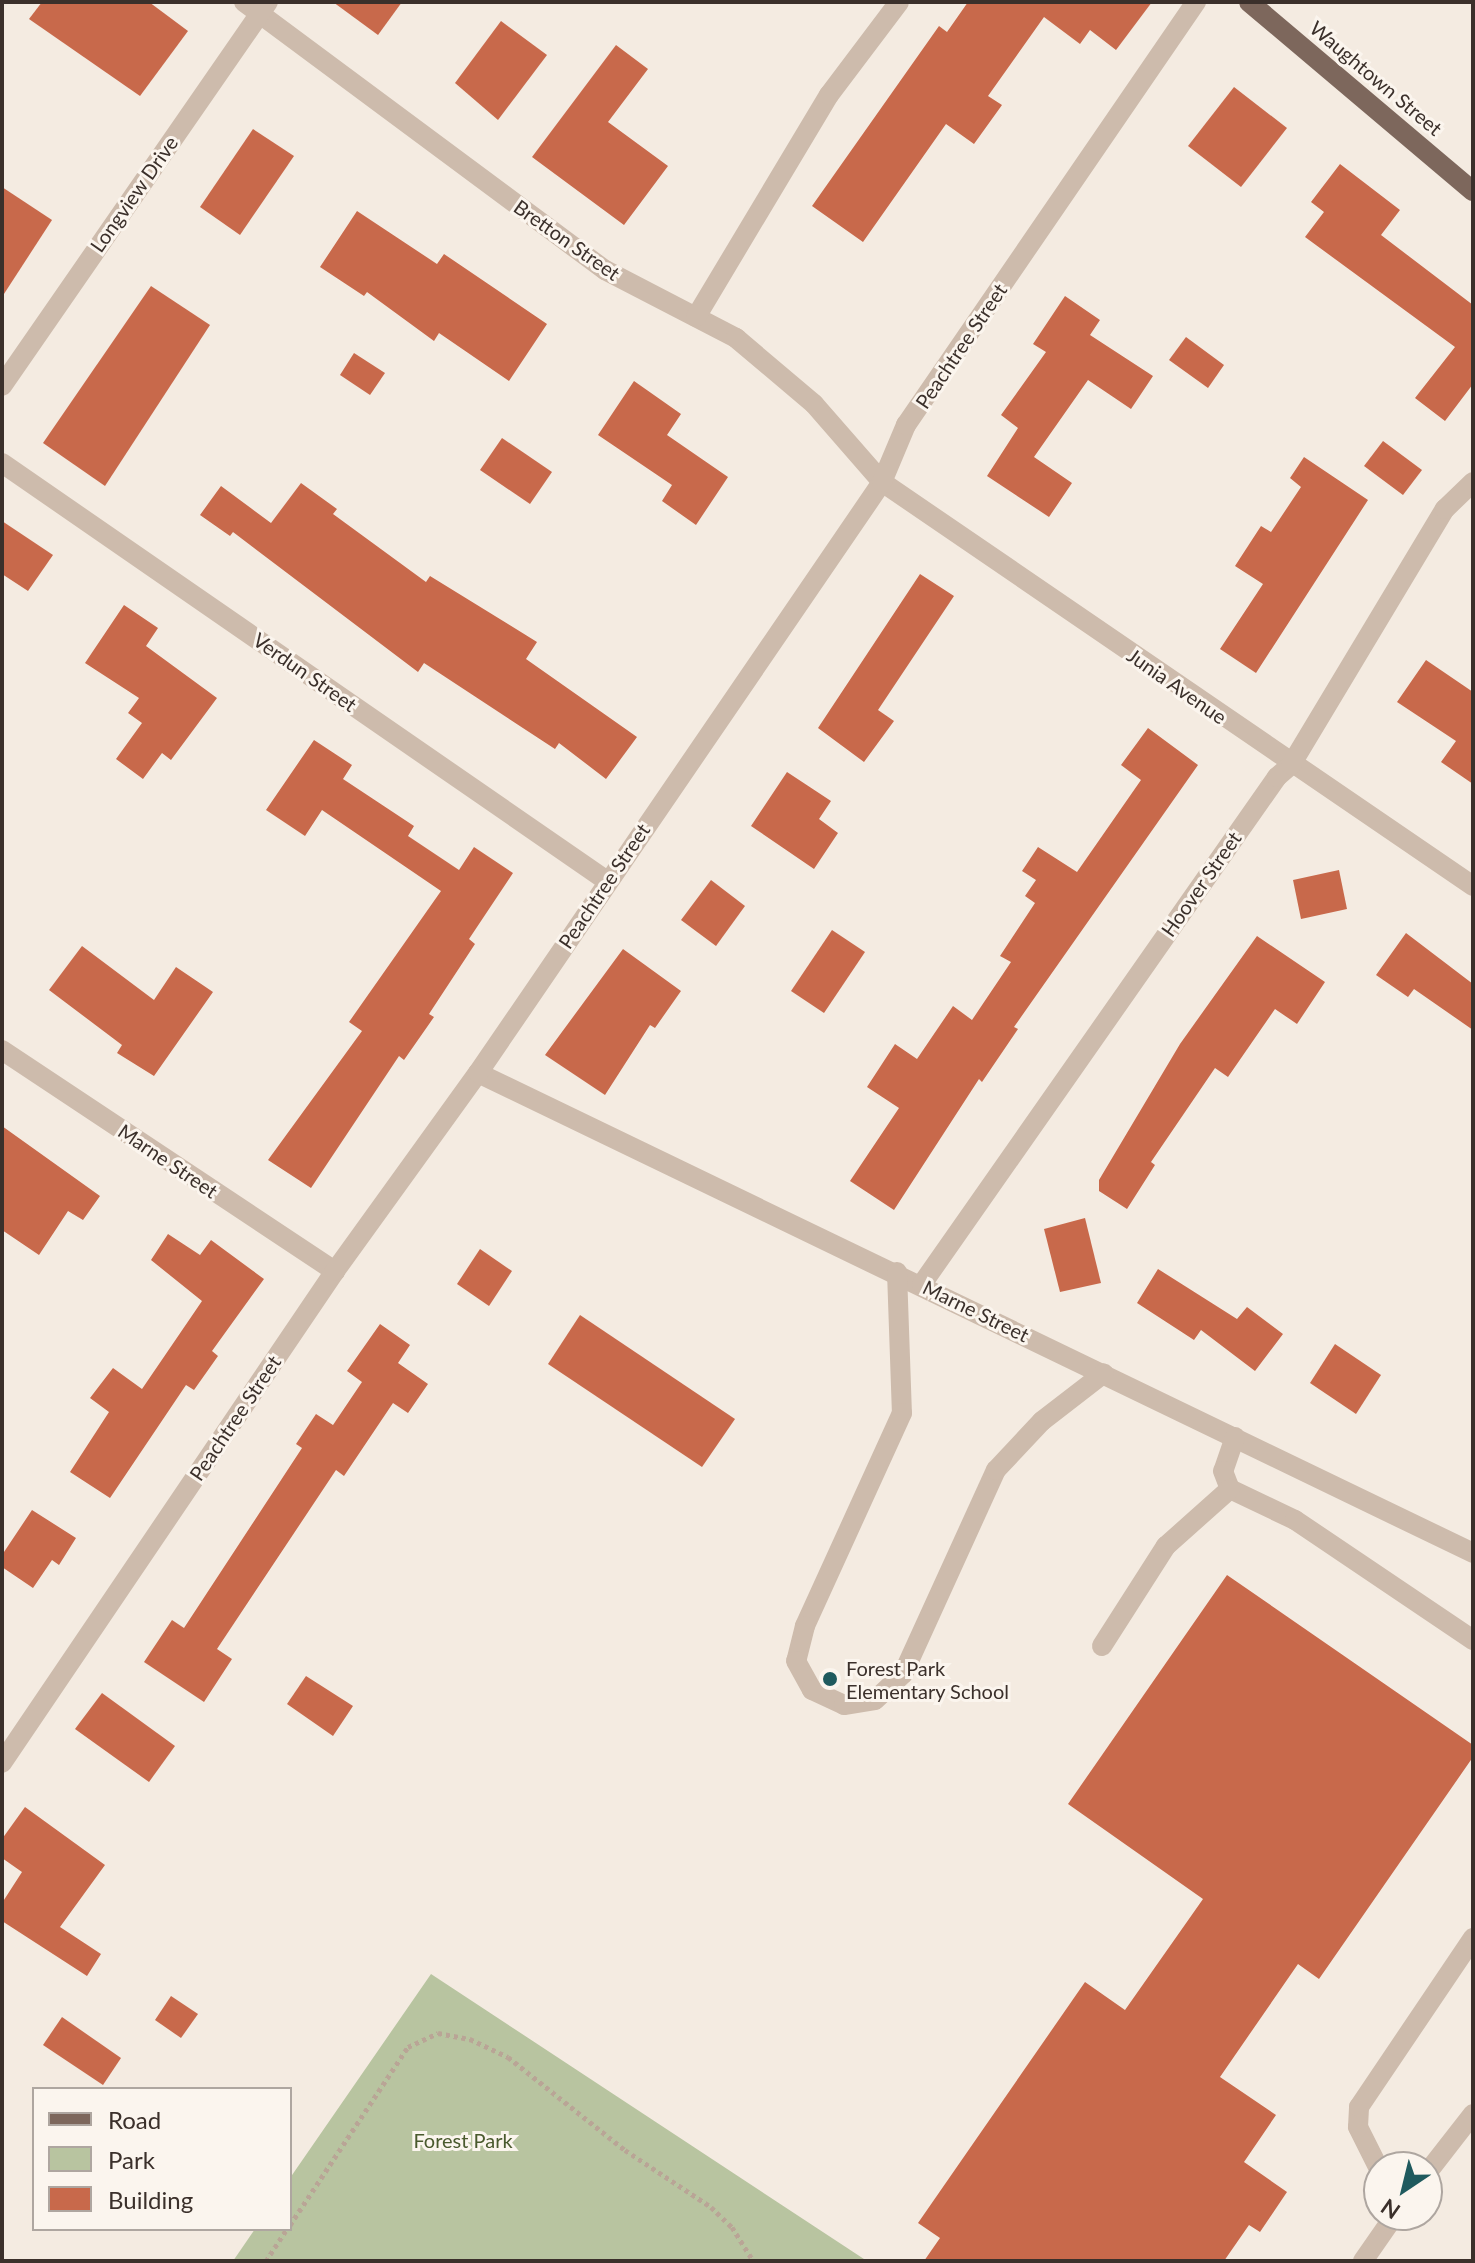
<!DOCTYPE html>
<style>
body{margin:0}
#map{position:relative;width:1475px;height:2263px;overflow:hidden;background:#f4ebe1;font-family:Lato,sans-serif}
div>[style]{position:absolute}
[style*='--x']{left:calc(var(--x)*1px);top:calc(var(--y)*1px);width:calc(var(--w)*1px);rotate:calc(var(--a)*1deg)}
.green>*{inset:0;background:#b8c4a0}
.building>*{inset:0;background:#c8694b}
.path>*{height:5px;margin-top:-2.5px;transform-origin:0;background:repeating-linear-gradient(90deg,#b9a596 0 4px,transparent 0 8px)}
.minor>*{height:20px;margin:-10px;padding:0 10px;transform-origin:10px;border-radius:10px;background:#cdbbac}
.major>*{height:20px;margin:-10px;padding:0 10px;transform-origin:10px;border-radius:10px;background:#7d675c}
.dots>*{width:22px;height:22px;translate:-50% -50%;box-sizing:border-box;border:4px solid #fbf5ee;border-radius:50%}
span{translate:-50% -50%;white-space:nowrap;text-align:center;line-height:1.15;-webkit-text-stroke:6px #fbf5ee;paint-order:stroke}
.street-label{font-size:20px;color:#3b302b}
.poi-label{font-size:20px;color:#3b302b}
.left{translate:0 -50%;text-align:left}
.park-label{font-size:20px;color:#4a5a2e}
.frame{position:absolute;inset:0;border:4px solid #3b302b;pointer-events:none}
.legend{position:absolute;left:32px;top:2087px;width:260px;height:144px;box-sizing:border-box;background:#fbf5ee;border:2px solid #aea6a0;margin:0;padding:10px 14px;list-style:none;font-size:24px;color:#3b302b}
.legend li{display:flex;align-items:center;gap:16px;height:40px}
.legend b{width:40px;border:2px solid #aea6a0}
.north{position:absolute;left:1363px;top:2151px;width:80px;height:80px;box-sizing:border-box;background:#fbf5ee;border:2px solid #aea6a0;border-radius:50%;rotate:215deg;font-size:22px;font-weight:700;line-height:32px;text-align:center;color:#3b302b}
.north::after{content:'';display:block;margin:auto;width:28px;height:36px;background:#1f5a5e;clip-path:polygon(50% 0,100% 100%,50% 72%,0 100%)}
</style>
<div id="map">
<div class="green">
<i style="clip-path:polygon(431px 1974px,867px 2261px,233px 2261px,255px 2229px,290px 2229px,290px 2178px)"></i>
</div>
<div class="building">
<i style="clip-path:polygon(42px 2px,149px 2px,188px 31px,140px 96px,29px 19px)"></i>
<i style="clip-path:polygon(333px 2px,402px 2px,378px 35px)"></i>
<i style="clip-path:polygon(968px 2px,1152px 2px,1116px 50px,1090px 30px,1080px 44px,1044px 17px,988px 96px,1002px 105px,974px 144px,946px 124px,863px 242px,812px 206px,939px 26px,947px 32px)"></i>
<i style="clip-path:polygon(501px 21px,547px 55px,498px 120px,455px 83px)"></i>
<i style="clip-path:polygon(616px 45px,648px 69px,608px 122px,668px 166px,624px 225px,532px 157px)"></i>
<i style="clip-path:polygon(1234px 87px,1287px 128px,1241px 187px,1188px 146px)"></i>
<i style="clip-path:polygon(253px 129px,294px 156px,240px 235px,200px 207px)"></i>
<i style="clip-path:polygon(1340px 164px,1400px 210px,1381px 235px,1473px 305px,1473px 384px,1445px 421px,1415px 398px,1455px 347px,1305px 237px,1324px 212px,1311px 202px)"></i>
<i style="clip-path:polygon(2px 187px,52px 220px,2px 297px)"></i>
<i style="clip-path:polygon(357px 211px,437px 264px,444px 254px,547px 324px,509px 381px,439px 333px,434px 341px,367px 292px,364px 296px,320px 267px)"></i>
<i style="clip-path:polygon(151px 286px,210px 325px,105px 486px,43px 443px)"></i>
<i style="clip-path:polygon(1065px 296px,1100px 320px,1090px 335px,1153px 376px,1131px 409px,1088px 380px,1034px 457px,1072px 483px,1049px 517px,987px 476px,1018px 428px,1001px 415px,1046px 352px,1033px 344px)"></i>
<i style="clip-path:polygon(1186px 337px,1224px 365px,1208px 388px,1169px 360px)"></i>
<i style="clip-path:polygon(354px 353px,385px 373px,370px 395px,340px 375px)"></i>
<i style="clip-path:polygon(634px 381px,681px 414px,667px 435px,728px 477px,696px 525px,662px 501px,672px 485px,598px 435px)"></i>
<i style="clip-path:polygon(502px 438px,552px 472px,530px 504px,480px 470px)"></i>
<i style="clip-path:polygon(1383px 441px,1422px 470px,1403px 495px,1364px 466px)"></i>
<i style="clip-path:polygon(1304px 457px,1368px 500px,1256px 673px,1220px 649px,1263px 584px,1235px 566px,1261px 526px,1271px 532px,1301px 487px,1290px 478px)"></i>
<i style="clip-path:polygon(301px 483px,337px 509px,333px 514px,426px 582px,430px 576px,537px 642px,526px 659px,637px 737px,606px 779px,559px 743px,555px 749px,424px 663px,418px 672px,233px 532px,230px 536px,200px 515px,221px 486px,271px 523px)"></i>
<i style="clip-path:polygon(2px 521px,53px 555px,28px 591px,2px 574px)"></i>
<i style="clip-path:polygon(920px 574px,954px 596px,878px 710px,894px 721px,864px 762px,818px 728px)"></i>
<i style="clip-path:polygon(124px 605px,158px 628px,146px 646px,217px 698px,171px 760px,162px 753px,143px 779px,116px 759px,142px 723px,128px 713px,139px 698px,85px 663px)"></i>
<i style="clip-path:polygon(1426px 660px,1473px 692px,1473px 784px,1441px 762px,1456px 741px,1397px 702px)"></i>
<i style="clip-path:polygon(1148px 728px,1198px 765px,1014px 1027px,1018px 1029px,982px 1082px,979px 1079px,894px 1210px,850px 1181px,899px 1108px,867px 1087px,895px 1044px,917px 1059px,953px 1006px,972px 1020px,1011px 962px,1000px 956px,1035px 903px,1025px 896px,1036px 880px,1022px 871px,1038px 847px,1077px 872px,1141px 780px,1121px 765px)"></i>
<i style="clip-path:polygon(314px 740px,352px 765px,343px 779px,414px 826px,408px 836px,459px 870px,474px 847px,513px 873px,469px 939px,475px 944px,429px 1014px,434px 1017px,404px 1060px,399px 1056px,311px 1188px,268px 1160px,362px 1031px,349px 1022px,441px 891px,322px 810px,305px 836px,266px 810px)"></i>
<i style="clip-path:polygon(787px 772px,831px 801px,819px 819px,838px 833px,814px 869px,751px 826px)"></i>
<i style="clip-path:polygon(1339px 870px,1347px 909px,1301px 919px,1293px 880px)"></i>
<i style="clip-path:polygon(711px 880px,745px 906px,716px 946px,681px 920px)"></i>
<i style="clip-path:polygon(832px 930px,865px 952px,824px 1013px,791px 991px)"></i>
<i style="clip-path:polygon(1406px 933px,1473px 984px,1473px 1030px,1414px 989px,1408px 997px,1376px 975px)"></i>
<i style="clip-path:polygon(1257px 936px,1325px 982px,1297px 1024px,1275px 1009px,1228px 1077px,1215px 1068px,1151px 1162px,1155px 1165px,1127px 1209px,1099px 1191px,1099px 1180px,1180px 1044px)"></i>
<i style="clip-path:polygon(82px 946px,154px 1000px,176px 967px,213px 992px,154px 1076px,117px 1053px,122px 1045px,49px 990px)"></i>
<i style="clip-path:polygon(623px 949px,681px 991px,655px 1028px,650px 1025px,605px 1095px,545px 1055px)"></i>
<i style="clip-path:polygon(2px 1126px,100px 1196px,83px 1220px,68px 1211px,39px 1255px,2px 1230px)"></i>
<i style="clip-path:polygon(1085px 1218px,1101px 1283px,1060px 1292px,1044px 1229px)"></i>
<i style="clip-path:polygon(168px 1234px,200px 1255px,211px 1240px,264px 1279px,212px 1351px,218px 1356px,194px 1390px,186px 1385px,110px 1498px,70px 1472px,109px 1412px,90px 1398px,113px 1368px,142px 1389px,202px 1301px,151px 1260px)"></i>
<i style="clip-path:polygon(480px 1249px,512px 1271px,489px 1306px,457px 1284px)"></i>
<i style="clip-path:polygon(1158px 1269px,1237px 1319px,1247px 1307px,1283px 1334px,1255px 1371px,1201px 1330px,1194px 1340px,1137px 1303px)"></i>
<i style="clip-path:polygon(580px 1315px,735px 1419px,702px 1467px,548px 1364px)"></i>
<i style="clip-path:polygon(380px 1324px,410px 1345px,398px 1363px,428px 1384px,408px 1413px,393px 1403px,344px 1476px,336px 1470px,217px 1649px,232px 1659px,204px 1702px,144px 1662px,172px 1620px,184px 1628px,302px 1448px,296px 1444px,316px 1414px,333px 1425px,362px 1382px,347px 1371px)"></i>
<i style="clip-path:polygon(1335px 1344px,1381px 1375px,1356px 1414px,1310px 1383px)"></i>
<i style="clip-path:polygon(32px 1510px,76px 1538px,59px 1565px,52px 1560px,33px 1588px,2px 1567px,2px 1555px)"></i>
<i style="clip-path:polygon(1227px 1575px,1473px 1745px,1473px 1757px,1319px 1979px,1298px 1964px,1220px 2077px,1276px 2115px,1244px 2162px,1287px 2192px,1260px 2232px,1249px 2225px,1224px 2261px,924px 2261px,940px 2238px,918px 2223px,1085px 1982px,1125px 2010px,1203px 1899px,1068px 1804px)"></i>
<i style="clip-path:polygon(306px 1676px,353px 1706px,333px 1736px,287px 1704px)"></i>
<i style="clip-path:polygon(102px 1693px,175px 1746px,149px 1782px,75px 1729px)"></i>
<i style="clip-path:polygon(25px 1807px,105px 1865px,60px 1927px,101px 1954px,87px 1976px,2px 1921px,2px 1903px,22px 1872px,2px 1858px,2px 1839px)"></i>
<i style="clip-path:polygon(171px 1996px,198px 2014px,181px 2038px,155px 2020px)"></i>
<i style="clip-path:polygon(62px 2017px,121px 2058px,103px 2085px,43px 2045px)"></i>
</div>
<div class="path">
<i style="--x:290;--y:2225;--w:214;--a:-56.5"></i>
<i style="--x:408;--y:2047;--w:33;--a:-25"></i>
<i style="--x:438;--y:2033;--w:33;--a:11"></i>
<i style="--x:470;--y:2039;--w:42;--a:25.3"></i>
<i style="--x:508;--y:2057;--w:149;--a:38.5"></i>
<i style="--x:625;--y:2150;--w:103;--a:33.5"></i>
<i style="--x:711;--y:2207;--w:29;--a:44"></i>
<i style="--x:732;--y:2227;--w:40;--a:58"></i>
<i style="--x:266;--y:2261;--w:38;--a:-57"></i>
</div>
<div class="minor">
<i style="--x:244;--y:2;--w:450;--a:36.6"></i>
<i style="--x:605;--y:270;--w:148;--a:27.4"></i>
<i style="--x:736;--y:338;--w:102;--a:40.2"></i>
<i style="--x:814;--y:404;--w:103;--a:48.9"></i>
<i style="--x:882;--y:482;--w:716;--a:34.36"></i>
<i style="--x:696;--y:317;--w:259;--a:-59.1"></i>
<i style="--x:829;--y:95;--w:116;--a:-53"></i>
<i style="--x:2;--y:386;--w:467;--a:-55.3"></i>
<i style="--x:2;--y:463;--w:735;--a:34.64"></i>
<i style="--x:2;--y:1050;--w:400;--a:33.6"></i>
<i style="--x:478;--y:1073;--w:1105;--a:25.75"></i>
<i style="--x:897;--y:1272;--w:141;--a:88"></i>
<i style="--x:902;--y:1413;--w:234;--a:114.5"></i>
<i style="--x:805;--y:1626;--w:36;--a:104"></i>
<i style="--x:796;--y:1661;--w:33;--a:61"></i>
<i style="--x:812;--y:1690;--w:35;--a:25"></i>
<i style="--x:844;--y:1705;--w:31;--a:-9"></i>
<i style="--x:875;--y:1700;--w:38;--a:-43"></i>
<i style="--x:903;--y:1674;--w:224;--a:-65.5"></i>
<i style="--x:996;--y:1470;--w:67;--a:-46.8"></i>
<i style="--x:1042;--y:1421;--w:78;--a:-37.7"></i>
<i style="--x:922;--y:1284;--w:619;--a:-55"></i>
<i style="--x:1277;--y:777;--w:18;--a:-41"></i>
<i style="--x:1291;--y:765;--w:299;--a:-59"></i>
<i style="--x:1445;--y:509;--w:39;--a:-44"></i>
<i style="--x:1235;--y:1437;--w:36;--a:109"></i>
<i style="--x:1223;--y:1471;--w:19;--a:69"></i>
<i style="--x:1230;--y:1489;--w:72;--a:25.5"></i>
<i style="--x:1295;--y:1520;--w:215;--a:34"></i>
<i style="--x:1102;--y:1646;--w:119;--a:-57.4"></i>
<i style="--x:1166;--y:1546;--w:86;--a:-41.7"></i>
<i style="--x:2;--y:1763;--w:594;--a:-55.91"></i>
<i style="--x:335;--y:1271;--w:244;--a:-54.2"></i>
<i style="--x:478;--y:1073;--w:716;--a:-55.64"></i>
<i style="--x:882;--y:482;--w:62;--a:-67.2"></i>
<i style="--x:906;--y:425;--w:513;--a:-55.57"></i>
<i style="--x:1379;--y:2169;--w:47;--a:-116.6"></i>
<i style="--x:1358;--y:2127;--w:20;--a:-87"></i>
<i style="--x:1359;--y:2107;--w:204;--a:-56"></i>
<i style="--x:1427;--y:2173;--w:75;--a:-52.1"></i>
<i style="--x:1363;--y:2261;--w:56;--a:-55.2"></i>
</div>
<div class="major">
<i style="--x:1249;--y:2;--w:293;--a:40.2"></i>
</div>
<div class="dots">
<i style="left:830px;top:1679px;background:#1f5a5e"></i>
</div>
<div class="street-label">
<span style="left:1376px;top:78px;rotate:40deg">Waughtown Street</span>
<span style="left:134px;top:194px;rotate:-55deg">Longview Drive</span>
<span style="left:567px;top:240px;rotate:35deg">Bretton Street</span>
<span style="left:961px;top:346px;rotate:-56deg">Peachtree Street</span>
<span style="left:305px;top:672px;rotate:35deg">Verdun Street</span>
<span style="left:1177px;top:686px;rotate:35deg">Junia Avenue</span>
<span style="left:1201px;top:884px;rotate:-55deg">Hoover Street</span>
<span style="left:604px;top:886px;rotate:-56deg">Peachtree Street</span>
<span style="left:168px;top:1161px;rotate:34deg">Marne Street</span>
<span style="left:976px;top:1311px;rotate:26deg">Marne Street</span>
<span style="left:235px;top:1418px;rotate:-56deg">Peachtree Street</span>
</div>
<div class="poi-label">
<span class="left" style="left:846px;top:1680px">Forest Park<br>Elementary School</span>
</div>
<div class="park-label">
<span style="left:463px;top:2140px">Forest Park</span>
</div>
<div class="frame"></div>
<ul class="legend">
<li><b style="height:10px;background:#7d675c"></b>Road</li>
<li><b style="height:22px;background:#b8c4a0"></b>Park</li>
<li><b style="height:22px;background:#c8694b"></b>Building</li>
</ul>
<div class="north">N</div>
</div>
